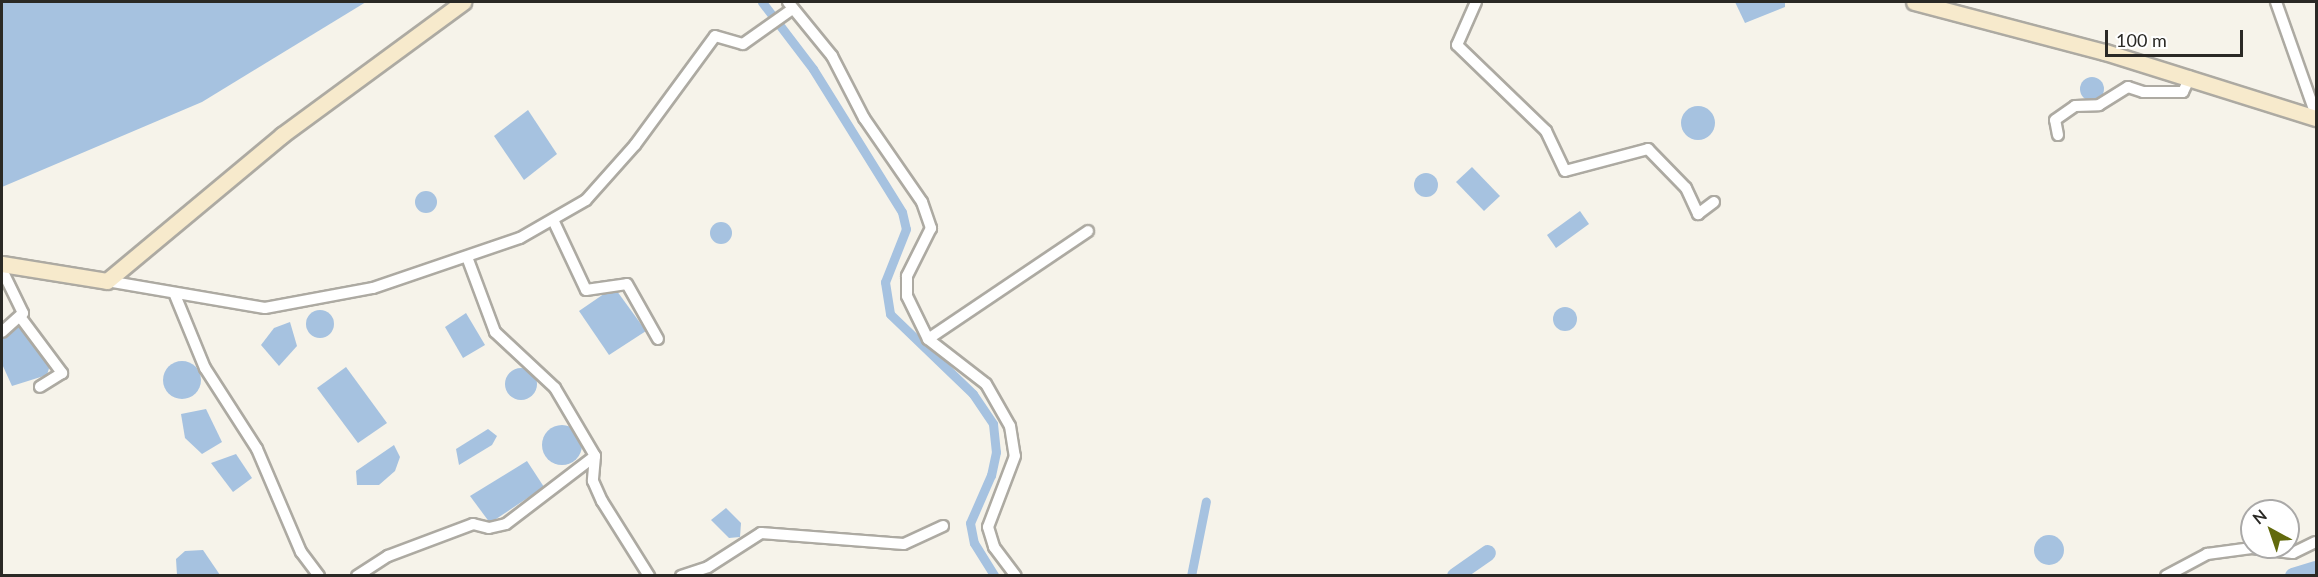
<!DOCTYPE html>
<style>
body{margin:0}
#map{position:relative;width:2318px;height:577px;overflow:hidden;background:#f6f3ea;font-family:Lato,sans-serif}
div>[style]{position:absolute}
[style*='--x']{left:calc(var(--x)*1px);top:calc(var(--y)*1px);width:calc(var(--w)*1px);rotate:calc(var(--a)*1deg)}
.water>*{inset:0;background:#a6c2e0}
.round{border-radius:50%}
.canal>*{height:9px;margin:-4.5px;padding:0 4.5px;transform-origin:4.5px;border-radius:4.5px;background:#a6c2e0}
.river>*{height:16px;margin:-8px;padding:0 8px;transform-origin:8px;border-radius:8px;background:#a6c2e0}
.roads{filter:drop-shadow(2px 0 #adaaa2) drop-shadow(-2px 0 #adaaa2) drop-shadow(0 2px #adaaa2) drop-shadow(0 -2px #adaaa2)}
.street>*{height:10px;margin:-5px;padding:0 5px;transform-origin:5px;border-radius:5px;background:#fff}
.secondary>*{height:15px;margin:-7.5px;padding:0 7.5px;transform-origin:7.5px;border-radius:7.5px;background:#f7eacc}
span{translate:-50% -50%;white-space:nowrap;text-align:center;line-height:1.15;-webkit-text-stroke:4.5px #fff;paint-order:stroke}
.frame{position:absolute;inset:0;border:3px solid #2a2925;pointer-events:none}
.north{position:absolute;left:2240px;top:499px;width:60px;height:60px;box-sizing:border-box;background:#fff;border:2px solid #aaa9a8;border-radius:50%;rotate:320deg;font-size:16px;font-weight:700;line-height:24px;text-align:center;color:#2a2925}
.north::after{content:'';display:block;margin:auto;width:21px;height:27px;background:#626a0d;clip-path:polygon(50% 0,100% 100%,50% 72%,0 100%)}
.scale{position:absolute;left:2105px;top:30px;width:138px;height:27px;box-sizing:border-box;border:3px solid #2a2925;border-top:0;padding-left:8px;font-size:18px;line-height:21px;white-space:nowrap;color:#2a2925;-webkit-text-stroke:4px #fff;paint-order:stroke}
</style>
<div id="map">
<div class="water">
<i style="clip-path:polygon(2px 2px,366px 2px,202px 102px,2px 187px)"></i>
<i style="clip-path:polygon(1735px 2px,1785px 2px,1785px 7px,1745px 23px)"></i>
<i class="round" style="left:2080px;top:77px;width:24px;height:24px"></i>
<i class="round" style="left:1681px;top:106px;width:34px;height:34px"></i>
<i style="clip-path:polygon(528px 110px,557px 154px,524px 180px,494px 136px)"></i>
<i style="clip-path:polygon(1472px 167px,1500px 196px,1484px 211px,1456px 182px)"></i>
<i class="round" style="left:1414px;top:173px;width:24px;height:24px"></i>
<i class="round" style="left:415px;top:191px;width:22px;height:22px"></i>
<i style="clip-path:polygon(1580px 211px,1589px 224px,1556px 248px,1547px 235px)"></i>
<i class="round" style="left:710px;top:222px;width:22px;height:22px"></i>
<i style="clip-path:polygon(614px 287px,646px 331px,609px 355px,579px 311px)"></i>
<i class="round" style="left:1553px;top:307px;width:24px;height:24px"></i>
<i class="round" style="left:306px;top:310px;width:28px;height:28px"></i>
<i style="clip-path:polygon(466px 313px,485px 345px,463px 358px,445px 327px)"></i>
<i style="clip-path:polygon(290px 322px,297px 346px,279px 366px,261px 345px,274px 328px)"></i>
<i style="clip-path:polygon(19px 326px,33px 331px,50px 365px,47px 375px,12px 386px,2px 364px,2px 338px)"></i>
<i class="round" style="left:163px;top:361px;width:38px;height:38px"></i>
<i style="clip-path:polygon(346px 367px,387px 423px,358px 443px,317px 388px)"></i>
<i class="round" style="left:505px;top:368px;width:32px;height:32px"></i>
<i style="clip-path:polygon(206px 409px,222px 442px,202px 454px,185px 438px,181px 414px)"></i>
<i class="round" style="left:542px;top:425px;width:40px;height:40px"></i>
<i style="clip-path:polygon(488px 429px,497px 436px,492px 445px,459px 465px,456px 449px)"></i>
<i style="clip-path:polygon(394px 445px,400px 457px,395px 471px,379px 485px,357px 485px,356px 471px)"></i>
<i style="clip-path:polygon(236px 454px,252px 478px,233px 492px,211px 463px)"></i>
<i style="clip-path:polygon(527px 461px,544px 487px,490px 523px,470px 496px)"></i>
<i style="clip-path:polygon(726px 508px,741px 523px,740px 537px,729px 538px,711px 520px)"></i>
<i class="round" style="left:2034px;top:535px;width:30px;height:30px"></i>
<i style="clip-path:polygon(203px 550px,220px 575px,177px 575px,176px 559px,185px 551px)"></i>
</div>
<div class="canal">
<i style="--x:762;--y:2;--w:84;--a:52.7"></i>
<i style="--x:813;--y:69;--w:168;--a:58.1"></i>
<i style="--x:902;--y:212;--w:17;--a:77"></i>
<i style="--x:906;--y:229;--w:57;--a:111.6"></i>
<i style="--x:885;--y:282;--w:32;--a:81"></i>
<i style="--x:890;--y:314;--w:115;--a:43.9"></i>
<i style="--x:973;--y:394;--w:36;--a:56"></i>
<i style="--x:993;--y:424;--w:28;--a:84"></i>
<i style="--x:996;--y:452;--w:24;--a:102"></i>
<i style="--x:991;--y:475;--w:52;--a:113.6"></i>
<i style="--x:970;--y:523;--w:20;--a:79"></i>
<i style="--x:974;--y:543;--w:39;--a:58"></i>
<i style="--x:1191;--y:576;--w:76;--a:-78.7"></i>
</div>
<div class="river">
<i style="--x:1455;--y:576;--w:40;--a:-34.9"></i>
<i style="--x:2293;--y:576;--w:24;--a:-17"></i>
</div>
<div class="roads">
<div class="street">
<i style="--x:788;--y:2;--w:70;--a:50.8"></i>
<i style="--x:832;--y:56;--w:70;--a:62.7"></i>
<i style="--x:864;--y:118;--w:102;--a:55.4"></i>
<i style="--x:922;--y:202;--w:28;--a:71"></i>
<i style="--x:931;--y:228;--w:54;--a:116.6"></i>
<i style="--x:907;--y:276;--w:20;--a:90"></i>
<i style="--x:907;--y:296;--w:48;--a:64"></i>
<i style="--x:928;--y:339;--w:73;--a:37.8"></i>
<i style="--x:986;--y:384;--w:48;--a:60.3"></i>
<i style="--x:1010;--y:426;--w:30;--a:81"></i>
<i style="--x:1015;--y:456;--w:76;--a:110.8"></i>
<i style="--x:988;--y:527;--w:21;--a:73"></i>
<i style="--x:994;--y:547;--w:36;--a:53"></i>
<i style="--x:1476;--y:2;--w:47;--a:113.8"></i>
<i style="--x:1457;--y:45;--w:124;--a:44"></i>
<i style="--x:1546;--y:131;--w:44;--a:64.6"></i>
<i style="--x:1565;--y:171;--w:86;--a:-14.8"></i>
<i style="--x:1648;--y:149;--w:54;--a:45.7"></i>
<i style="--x:1686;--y:188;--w:29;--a:65"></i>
<i style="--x:1698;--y:214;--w:20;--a:-37"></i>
<i style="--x:2276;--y:2;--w:120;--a:70.5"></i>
<i style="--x:2058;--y:135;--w:15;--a:-101"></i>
<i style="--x:2055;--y:120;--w:24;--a:-35"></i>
<i style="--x:2075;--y:106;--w:24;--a:-2"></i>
<i style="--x:2099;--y:105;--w:34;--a:-32"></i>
<i style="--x:2128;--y:87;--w:16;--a:18"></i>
<i style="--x:2143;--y:92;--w:40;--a:0"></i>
<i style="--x:2183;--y:92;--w:17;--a:-65"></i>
<i style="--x:554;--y:222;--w:75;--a:64.8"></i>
<i style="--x:586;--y:290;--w:41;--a:-8.3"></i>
<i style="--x:627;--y:284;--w:63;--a:60.6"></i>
<i style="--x:467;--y:257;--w:80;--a:69.5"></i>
<i style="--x:495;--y:332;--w:82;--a:43"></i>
<i style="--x:555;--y:388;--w:79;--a:59.5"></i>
<i style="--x:595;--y:456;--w:25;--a:95"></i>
<i style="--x:593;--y:481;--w:22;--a:66"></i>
<i style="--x:602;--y:501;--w:89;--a:57.9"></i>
<i style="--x:2;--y:270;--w:48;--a:64"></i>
<i style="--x:23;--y:313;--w:28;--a:138"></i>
<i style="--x:107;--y:281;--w:160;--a:9.7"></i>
<i style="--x:265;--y:308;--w:110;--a:-10.5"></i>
<i style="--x:373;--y:288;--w:155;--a:-18.8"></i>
<i style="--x:520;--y:238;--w:76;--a:-29.9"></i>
<i style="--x:586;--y:200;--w:74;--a:-48.3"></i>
<i style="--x:635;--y:145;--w:135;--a:-53.7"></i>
<i style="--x:715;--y:36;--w:29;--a:16"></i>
<i style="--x:743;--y:44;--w:59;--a:-35.3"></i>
<i style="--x:175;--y:295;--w:79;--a:67.7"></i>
<i style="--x:205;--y:368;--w:96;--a:57.3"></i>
<i style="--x:257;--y:449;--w:112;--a:66.9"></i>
<i style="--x:301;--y:552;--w:30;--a:53"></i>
<i style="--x:21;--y:318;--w:69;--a:53.3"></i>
<i style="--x:62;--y:373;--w:26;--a:148"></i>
<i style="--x:928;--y:339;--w:193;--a:-34"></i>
<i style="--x:357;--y:576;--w:37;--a:-33"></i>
<i style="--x:388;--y:556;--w:91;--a:-20.6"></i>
<i style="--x:473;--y:524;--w:16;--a:14"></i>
<i style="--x:489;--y:528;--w:17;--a:-13"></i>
<i style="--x:506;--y:524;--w:112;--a:-37.4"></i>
<i style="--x:681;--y:576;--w:28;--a:-18"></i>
<i style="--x:708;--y:567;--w:63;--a:-32.7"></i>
<i style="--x:761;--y:533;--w:143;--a:4.4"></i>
<i style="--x:904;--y:544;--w:43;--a:-24.8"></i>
<i style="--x:2166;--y:576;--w:47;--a:-28.2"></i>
<i style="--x:2207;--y:554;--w:45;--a:-7.6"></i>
<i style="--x:2252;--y:548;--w:41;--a:7"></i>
<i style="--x:2293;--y:553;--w:25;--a:-26"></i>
</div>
<div class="secondary">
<i style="--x:1914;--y:2;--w:197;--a:14.7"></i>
<i style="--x:2105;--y:52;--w:221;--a:17.4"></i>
<i style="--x:2;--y:264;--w:106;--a:9.2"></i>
<i style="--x:107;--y:281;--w:228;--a:-39.8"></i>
<i style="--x:282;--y:135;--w:225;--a:-36.3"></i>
</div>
</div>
<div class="frame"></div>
<div class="north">N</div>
<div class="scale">100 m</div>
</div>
